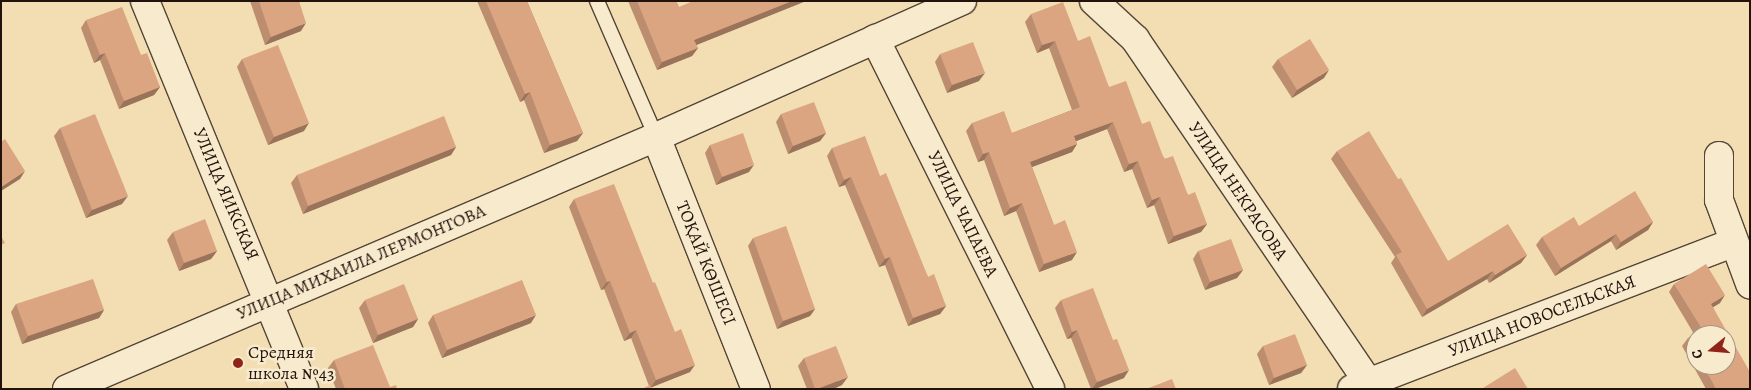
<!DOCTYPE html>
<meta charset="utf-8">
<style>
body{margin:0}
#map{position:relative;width:1751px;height:390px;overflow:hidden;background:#f2deb2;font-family:Alegreya,serif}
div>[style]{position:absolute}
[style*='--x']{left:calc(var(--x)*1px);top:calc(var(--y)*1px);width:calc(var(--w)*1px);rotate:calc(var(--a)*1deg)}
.roads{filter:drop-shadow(1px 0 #554536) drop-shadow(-1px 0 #554536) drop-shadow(0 1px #554536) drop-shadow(0 -1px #554536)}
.service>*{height:14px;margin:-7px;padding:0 7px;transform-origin:7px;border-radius:7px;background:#f7eacd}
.minor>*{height:28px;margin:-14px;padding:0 14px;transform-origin:14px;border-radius:14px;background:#f7eacd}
.tertiary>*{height:28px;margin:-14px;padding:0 14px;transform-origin:14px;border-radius:14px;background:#f7eacd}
.wall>*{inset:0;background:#bc8e6f}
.shaded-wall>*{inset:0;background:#99745a}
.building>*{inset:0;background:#dba581}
.dots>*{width:14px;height:14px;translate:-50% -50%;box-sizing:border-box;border:2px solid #f7eacd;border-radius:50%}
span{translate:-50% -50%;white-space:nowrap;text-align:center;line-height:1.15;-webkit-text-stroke:5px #f7eacd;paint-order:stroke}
.street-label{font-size:18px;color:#21120c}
.poi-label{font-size:18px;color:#21120c}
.left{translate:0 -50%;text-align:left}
.frame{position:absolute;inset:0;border:2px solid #21120c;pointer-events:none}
.north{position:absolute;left:1686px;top:325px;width:50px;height:50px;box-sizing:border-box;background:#f7eacd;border:1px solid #a19480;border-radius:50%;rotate:253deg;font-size:14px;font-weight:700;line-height:20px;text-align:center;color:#21120c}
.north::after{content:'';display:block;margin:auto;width:18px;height:22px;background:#8f2418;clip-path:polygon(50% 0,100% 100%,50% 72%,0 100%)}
</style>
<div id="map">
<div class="roads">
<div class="service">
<i style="--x:597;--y:1;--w:148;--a:66.5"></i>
</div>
<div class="minor">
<i style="--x:145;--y:1;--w:419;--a:67.7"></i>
<i style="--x:875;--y:39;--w:391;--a:63.4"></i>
<i style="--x:656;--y:137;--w:271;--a:68.4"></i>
<i style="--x:1719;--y:156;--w:44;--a:90"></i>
<i style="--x:1719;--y:200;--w:90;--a:69.7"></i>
<i style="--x:1352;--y:389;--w:407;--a:-21"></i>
</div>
<div class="tertiary">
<i style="--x:1094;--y:1;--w:56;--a:42.8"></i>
<i style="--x:1135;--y:39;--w:423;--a:55.8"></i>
<i style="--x:67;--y:389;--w:641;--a:-23.16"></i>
<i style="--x:656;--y:137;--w:335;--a:-24"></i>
</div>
</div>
<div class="wall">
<i style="clip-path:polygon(250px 1px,299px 1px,301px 31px,265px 45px)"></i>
<i style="clip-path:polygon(477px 1px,527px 1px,583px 133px,577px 141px,544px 153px,524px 100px,520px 102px)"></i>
<i style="clip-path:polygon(628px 1px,676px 1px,679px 7px,806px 1px,696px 45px,698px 48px,692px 56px,657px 70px)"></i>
<i style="clip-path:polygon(1031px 14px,1078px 41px,1109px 87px,1142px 124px,1207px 224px,1201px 232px,1168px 244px,1154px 205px,1147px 208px,1132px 169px,1124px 172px,1107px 129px,1076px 141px,1077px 144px,1072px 152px,1032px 167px,1054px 225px,1072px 260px,1039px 272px,1016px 211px,1004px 216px,984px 160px,978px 162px,966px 131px,972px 123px,1012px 133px,1072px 110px,1049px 48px,1037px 53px,1025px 22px)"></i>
<i style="clip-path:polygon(86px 20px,141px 55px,160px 87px,154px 95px,119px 109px,100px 60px,94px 63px,81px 28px)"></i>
<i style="clip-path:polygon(940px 54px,979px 81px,947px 93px,935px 62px)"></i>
<i style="clip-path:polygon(242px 59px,304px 131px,268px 145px,237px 67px)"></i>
<i style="clip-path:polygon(1278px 59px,1324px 78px,1292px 98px,1272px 67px)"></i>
<i style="clip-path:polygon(781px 114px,826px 133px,820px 141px,788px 154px,776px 122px)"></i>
<i style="clip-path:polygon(60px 128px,122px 204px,86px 218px,54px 136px)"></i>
<i style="clip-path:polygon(710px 145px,749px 172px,716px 185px,705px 153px)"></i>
<i style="clip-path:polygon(456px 147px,451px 155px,303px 214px,291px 183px,297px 175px)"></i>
<i style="clip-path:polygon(832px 148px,880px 176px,928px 277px,946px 306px,940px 314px,908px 326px,885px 265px,879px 267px,845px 185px,839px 187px,827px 156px)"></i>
<i style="clip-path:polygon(1337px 151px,1448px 261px,1527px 255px,1521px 263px,1489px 283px,1487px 279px,1422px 317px,1391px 263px,1395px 257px,1331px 159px)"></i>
<i style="clip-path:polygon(574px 199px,653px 283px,690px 372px,651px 387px,649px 386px,631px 338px,624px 341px,604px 289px,601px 290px,569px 207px)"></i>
<i style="clip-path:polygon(1653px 222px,1648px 230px,1616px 250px,1611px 241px,1555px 276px,1536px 245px,1542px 237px,1579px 226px)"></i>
<i style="clip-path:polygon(173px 232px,217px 251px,211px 259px,179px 271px,167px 240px)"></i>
<i style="clip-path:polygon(753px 238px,815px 309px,810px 316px,777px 329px,748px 246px)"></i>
<i style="clip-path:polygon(1198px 251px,1243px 270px,1237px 278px,1205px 290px,1193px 259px)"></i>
<i style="clip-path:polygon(evenodd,1674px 284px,1720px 303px,1713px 307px,1750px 389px,1706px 389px,1682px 346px,1688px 338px,1694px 334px,1669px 292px,1674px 284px,1696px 335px,1726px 365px,1696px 365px,1696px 335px)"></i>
<i style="clip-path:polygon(365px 300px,418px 319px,413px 327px,373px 343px,359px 308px)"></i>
<i style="clip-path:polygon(1061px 300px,1124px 378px,1095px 389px,1091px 389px,1071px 338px,1067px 339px,1055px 308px)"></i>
<i style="clip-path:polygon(16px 304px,104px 310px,99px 318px,22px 344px,11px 312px)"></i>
<i style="clip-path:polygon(433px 315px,531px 323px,442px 358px,428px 323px)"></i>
<i style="clip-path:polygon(1263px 346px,1307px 365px,1301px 373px,1269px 385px,1257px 354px)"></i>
<i style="clip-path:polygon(804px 358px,842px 385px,833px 389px,807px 389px,798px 366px)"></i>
<i style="clip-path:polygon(334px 360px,390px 387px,397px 389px,336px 389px,328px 368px)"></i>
</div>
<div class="shaded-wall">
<i style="clip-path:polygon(792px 1px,806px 1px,689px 48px,694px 40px)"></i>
<i style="clip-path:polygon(306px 23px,301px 31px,265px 45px,271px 37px)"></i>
<i style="clip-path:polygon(1055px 41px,1049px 48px,1037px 53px,1042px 45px)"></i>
<i style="clip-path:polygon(698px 48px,692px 56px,657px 70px,662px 62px)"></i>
<i style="clip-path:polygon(105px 53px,100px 60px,94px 63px,100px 55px)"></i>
<i style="clip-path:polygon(1329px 70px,1324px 78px,1292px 98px,1297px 90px)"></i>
<i style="clip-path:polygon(985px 73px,979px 81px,947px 93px,952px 85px)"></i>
<i style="clip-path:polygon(160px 87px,154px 95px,119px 109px,124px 101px)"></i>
<i style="clip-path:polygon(530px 92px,524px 100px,520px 102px,525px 94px)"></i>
<i style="clip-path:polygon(1113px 122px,1107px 129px,1069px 144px,1074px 136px)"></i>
<i style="clip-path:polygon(309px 123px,304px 131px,268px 145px,274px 137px)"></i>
<i style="clip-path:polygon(583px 133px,577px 141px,544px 153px,550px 145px)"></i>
<i style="clip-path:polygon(826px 133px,820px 141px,788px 154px,793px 146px)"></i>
<i style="clip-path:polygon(1077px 144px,1072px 152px,1024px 170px,1030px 162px)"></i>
<i style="clip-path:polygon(456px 147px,451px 155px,303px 214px,308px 206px)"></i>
<i style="clip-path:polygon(989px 152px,984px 160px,978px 162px,983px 154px)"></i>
<i style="clip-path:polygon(1138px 161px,1132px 169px,1124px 172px,1129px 164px)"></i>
<i style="clip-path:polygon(754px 165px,749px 172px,716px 185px,722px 177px)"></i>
<i style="clip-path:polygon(25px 171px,20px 179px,1px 191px,1px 187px)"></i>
<i style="clip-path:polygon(851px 177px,845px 185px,839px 187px,844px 180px)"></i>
<i style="clip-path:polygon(128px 196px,122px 204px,86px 218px,92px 210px)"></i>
<i style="clip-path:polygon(1160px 197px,1154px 205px,1147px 208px,1152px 200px)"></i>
<i style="clip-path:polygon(1022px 203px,1016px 211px,1004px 216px,1010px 208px)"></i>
<i style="clip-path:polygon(1653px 222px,1648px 230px,1616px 250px,1621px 242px)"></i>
<i style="clip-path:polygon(1207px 224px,1201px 232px,1168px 244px,1174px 236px)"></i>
<i style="clip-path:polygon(1616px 234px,1611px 241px,1555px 276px,1561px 268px)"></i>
<i style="clip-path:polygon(217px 251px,211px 259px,179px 271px,184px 263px)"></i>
<i style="clip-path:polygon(1077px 252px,1072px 260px,1039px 272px,1044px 264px)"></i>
<i style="clip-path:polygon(1527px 255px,1521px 263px,1489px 283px,1495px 275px)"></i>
<i style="clip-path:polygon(890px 257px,885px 265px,879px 267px,885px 259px)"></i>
<i style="clip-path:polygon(1243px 270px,1237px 278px,1205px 290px,1210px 282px)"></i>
<i style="clip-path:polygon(1493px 271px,1487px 279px,1422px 317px,1427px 309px)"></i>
<i style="clip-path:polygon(610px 281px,604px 289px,601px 290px,607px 282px)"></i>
<i style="clip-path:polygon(1725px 295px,1720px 303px,1705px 312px,1711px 304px)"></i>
<i style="clip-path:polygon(946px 306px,940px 314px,908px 326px,913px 318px)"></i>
<i style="clip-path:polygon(815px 309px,810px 316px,777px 329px,783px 321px)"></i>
<i style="clip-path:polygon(104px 310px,99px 318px,22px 344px,28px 336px)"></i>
<i style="clip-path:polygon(536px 315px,531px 323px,442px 358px,447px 350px)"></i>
<i style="clip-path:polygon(418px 319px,413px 327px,373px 343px,378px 335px)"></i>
<i style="clip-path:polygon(636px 330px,631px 338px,624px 341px,630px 333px)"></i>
<i style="clip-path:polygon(1077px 330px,1071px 338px,1067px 339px,1072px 332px)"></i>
<i style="clip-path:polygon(695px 365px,690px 372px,650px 388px,656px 380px)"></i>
<i style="clip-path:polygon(1307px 365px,1301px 373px,1269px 385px,1274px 378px)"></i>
<i style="clip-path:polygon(1129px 370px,1124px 378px,1095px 389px,1092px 389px,1097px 382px)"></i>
<i style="clip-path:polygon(848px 377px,842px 385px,833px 389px,817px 389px)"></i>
</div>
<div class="building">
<i style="clip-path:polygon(259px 1px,299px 1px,306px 23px,271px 37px)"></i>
<i style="clip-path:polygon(486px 1px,527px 1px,583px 133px,550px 145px,530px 92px,525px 94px)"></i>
<i style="clip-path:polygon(637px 1px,676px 1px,679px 7px,693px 1px,792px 1px,694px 40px,698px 48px,662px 62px)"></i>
<i style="clip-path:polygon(1063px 2px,1078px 41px,1090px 36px,1109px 87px,1126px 81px,1142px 124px,1150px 121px,1164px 159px,1173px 156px,1188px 195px,1195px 192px,1207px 224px,1174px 236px,1160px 197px,1152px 200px,1138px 161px,1129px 164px,1113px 122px,1074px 136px,1077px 144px,1030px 162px,1054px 225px,1065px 220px,1077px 252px,1044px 264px,1022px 203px,1010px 208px,989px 152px,983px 154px,972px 123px,1004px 111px,1012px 133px,1080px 107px,1055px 41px,1042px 45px,1031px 14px)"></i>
<i style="clip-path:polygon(122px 7px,141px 55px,147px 53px,160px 87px,124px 101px,105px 53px,100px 55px,86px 20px)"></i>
<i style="clip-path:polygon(1310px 39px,1329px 70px,1297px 90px,1278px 59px)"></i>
<i style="clip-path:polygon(973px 42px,985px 73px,952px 85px,940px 54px)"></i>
<i style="clip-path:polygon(278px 45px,309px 123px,274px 137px,242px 59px)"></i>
<i style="clip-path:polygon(814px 102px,826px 133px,793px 146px,781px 114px)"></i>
<i style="clip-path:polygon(95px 114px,128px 196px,92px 210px,60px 128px)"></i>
<i style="clip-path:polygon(444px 116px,456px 147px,308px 206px,297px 175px)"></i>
<i style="clip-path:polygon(1369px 131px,1398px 179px,1401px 178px,1448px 261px,1508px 224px,1527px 255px,1495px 275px,1493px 271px,1427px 309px,1396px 255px,1402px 252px,1337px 151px)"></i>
<i style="clip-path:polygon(743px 133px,754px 165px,722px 177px,710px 145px)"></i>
<i style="clip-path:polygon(865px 136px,880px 176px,886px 173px,928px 277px,934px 274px,946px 306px,913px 318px,890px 257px,885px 259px,851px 177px,844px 180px,832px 148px)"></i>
<i style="clip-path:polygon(5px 139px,25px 171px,1px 187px,1px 142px)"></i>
<i style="clip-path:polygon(614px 184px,653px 283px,655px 282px,675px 332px,681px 329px,695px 365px,656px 380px,636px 330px,630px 333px,610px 281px,607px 282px,574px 199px)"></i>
<i style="clip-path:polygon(1635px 191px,1653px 222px,1621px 242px,1616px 234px,1561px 268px,1542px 237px,1574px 217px,1579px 226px)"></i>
<i style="clip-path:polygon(205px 219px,217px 251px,184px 263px,173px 232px)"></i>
<i style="clip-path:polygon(786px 226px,815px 309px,783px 321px,753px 238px)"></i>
<i style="clip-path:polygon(1px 236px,5px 243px,1px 245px)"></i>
<i style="clip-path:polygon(1231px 239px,1243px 270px,1210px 282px,1198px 251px)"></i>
<i style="clip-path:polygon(1706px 264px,1725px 295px,1711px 304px,1750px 372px,1750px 389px,1716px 389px,1703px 365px,1726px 365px,1726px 335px,1696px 335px,1696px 353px,1688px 338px,1702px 329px,1674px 284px)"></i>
<i style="clip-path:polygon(93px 279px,104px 310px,28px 336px,16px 304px)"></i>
<i style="clip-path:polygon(522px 280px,536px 315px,447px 350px,433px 315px)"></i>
<i style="clip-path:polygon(404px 284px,418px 319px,378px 335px,365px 300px)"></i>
<i style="clip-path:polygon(1093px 288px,1113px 340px,1117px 339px,1129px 370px,1097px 382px,1077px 330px,1072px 332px,1061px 300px)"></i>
<i style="clip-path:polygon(1295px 334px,1307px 365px,1274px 378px,1263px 346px)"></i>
<i style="clip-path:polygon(373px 345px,390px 387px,396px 385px,397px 389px,345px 389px,334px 360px)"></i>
<i style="clip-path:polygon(836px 346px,848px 377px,817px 389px,815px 389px,804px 358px)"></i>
<i style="clip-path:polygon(1515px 368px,1528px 389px,1484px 389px,1483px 388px)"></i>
<i style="clip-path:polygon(1172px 379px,1176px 389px,1146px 389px)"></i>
<i style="clip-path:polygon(650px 385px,652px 389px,642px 389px)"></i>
</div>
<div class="dots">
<i style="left:238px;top:363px;background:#8f2418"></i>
</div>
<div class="street-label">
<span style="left:1238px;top:191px;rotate:56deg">УЛИЦА НЕКРАСОВА</span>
<span style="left:226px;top:194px;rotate:67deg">УЛИЦА ЯИКСКАЯ</span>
<span style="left:963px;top:214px;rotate:64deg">УЛИЦА ЧАПАЕВА</span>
<span style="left:361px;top:262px;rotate:-23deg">УЛИЦА МИХАИЛА ЛЕРМОНТОВА</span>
<span style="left:706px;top:263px;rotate:68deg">ТОҚАЙ КӨШЕСІ</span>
<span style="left:1542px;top:316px;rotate:-21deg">УЛИЦА НОВОСЕЛЬСКАЯ</span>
</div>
<div class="poi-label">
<span class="left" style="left:248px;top:363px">Средняя<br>школа №43</span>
</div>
<div class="frame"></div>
<div class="north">С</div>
</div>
